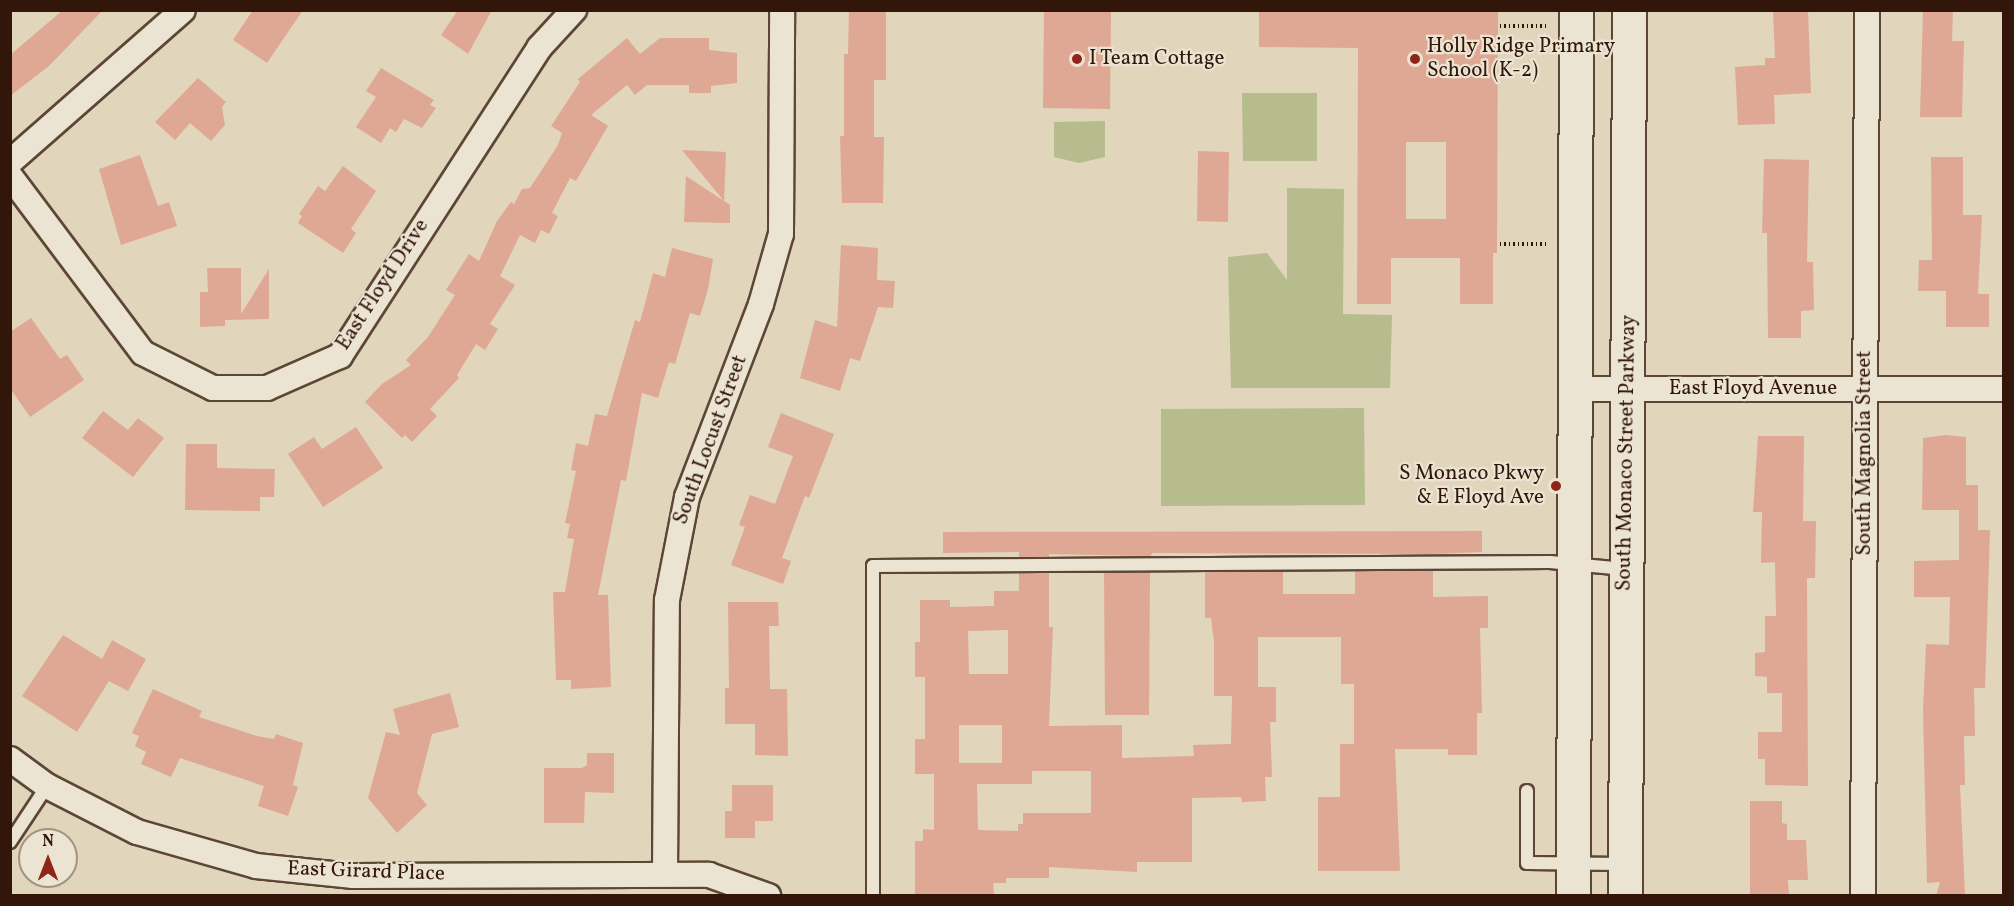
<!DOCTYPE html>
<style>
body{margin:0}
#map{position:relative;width:2014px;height:906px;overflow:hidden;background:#e1d5bc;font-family:Vollkorn,serif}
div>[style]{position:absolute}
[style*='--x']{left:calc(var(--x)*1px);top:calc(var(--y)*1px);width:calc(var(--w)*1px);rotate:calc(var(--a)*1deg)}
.green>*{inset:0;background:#b6bc8e}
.building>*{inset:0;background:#dfa895}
.path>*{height:4px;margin-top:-2px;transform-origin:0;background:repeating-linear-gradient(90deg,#311609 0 1.5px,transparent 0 4.5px)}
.roads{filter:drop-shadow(2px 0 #5d4636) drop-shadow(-2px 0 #5d4636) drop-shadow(0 2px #5d4636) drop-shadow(0 -2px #5d4636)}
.lane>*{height:12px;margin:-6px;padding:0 6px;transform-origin:6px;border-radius:6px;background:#ece4d3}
.street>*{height:24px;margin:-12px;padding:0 12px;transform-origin:12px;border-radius:12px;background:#ece4d3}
.secondary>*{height:33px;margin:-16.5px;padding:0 16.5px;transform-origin:16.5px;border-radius:16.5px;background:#ece4d3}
.dots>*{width:16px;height:16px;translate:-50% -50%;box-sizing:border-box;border:3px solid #ece4d3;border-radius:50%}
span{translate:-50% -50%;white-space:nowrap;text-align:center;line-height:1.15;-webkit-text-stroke:4.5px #ece4d3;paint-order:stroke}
.poi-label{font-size:21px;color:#311609}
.left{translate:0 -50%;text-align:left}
.right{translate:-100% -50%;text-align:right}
.street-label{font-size:21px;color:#311609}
.frame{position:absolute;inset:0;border:12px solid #311609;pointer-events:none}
.north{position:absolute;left:18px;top:828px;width:60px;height:60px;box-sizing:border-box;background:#ece4d3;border:2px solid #a19282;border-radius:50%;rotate:0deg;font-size:16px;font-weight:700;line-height:24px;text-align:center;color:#311609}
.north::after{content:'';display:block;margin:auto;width:21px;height:27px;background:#8f2418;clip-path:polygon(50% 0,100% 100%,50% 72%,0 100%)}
</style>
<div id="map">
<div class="green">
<i style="clip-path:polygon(1242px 93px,1317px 93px,1317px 161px,1243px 161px)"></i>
<i style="clip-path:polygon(1105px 121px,1105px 157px,1079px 163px,1054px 157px,1054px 122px)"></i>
<i style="clip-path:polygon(1287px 188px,1344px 189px,1343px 314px,1392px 315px,1390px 388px,1231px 388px,1228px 257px,1267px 253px,1287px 280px)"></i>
<i style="clip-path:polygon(1364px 408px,1365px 505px,1161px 506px,1161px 409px)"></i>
</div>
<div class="building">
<i style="clip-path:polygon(63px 10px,103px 10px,49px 66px,10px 96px,10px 55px)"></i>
<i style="clip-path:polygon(253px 10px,303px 10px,267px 63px,233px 40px)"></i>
<i style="clip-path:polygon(458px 10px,492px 10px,468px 54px,441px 35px)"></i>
<i style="clip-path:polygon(849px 10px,886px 10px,886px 80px,874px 80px,874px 137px,884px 137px,883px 203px,842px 203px,840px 136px,844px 136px,844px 54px,848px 54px)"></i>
<i style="clip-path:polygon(1044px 10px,1111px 10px,1110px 109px,1043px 108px)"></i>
<i style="clip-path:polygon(evenodd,1259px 10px,1498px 10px,1497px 253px,1493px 253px,1493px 304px,1460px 304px,1460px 258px,1391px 258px,1391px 304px,1357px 304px,1358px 48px,1259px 47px,1259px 10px,1406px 142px,1446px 142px,1446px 219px,1406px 219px,1406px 142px)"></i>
<i style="clip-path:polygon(1773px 10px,1808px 10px,1811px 93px,1774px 95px,1775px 124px,1738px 125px,1735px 67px,1765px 65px,1765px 58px,1775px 58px)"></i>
<i style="clip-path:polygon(1923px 10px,1953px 10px,1952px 41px,1964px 41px,1962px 117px,1920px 117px)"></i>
<i style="clip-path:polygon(627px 38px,640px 54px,660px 38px,709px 38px,709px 50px,737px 53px,737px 83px,711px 86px,711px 93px,689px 93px,689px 85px,647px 85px,635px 95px,627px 85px,591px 115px,608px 126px,576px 181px,570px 178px,552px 213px,558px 216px,549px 234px,541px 230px,535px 243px,520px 235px,500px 276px,515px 285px,490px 324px,498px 329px,485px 350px,476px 344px,457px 375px,459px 378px,430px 409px,437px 416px,412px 442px,405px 435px,402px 438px,365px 402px,382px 384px,411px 365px,406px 360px,428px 337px,455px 295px,446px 290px,469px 254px,479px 261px,497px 221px,511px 202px,514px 204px,522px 189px,530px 188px,558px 145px,562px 133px,551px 126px,580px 82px,578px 79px)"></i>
<i style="clip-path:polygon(381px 68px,434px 100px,430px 105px,436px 108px,422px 128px,404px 119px,396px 132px,390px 128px,381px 143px,356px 127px,376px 97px,366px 91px)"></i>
<i style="clip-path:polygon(198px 78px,226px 102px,222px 107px,225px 125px,211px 141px,190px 123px,175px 140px,155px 122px)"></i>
<i style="clip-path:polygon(682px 150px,726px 152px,724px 201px,730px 205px,730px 223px,684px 222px,686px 176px,724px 201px)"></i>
<i style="clip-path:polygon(1198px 151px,1229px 152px,1228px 222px,1197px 221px)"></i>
<i style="clip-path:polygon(140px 155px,158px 206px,169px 202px,177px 226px,121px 245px,99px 169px)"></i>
<i style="clip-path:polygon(1931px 157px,1963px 157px,1963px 215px,1982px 215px,1978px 294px,1989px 294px,1989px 327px,1946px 327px,1946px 291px,1918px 291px,1919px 260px,1932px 260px)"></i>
<i style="clip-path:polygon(1764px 159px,1809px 160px,1807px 262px,1813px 262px,1814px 310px,1801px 311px,1801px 338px,1768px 338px,1767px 233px,1762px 233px)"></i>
<i style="clip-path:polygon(343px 166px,376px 191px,351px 229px,356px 233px,343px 253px,298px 223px,302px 216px,299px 214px,318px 186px,325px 191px)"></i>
<i style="clip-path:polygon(841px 245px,878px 248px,877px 280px,895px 281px,893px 308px,878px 307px,860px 361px,850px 358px,840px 391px,800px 378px,815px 320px,837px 327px)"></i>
<i style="clip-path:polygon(672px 248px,713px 259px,708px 289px,700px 316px,690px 313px,675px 364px,669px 362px,658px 398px,642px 393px,626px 481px,621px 480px,598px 595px,608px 595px,611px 687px,571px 689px,571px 680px,556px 680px,553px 592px,565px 592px,574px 539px,567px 538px,570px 524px,565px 523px,576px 471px,571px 470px,576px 443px,588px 446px,595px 414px,607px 416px,635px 320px,640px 322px,653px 273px,665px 277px)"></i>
<i style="clip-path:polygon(207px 268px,241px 268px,241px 314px,269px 269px,269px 319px,225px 320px,225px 326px,200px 327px,200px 292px,208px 292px)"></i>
<i style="clip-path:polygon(31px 318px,60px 359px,67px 355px,84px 380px,30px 417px,10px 388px,10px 332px)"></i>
<i style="clip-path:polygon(103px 411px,128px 430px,138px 418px,164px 438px,133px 477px,82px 438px)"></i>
<i style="clip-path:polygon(781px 413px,834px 434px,809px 498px,805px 496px,782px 558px,791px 561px,783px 584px,731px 565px,745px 527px,739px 525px,750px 495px,775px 504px,793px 456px,768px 447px)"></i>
<i style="clip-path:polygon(356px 427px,383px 468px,323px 507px,288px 454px,314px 437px,322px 449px)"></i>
<i style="clip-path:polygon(1946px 435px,1966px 437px,1966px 485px,1978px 485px,1978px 530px,1990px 530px,1985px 688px,1974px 688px,1975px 736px,1964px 736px,1965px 785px,1960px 785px,1965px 896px,1936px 896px,1940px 882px,1927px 883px,1923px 710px,1926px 644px,1949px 645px,1950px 597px,1914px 597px,1914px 561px,1959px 560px,1959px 510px,1922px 510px,1923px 438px)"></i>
<i style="clip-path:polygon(1758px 436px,1804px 436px,1803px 521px,1816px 521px,1815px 578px,1807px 578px,1808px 786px,1765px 785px,1765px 759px,1758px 759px,1758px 732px,1782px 732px,1782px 693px,1767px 693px,1767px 677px,1755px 676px,1755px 653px,1765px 652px,1765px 616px,1776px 616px,1775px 562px,1761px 563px,1762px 512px,1753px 512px)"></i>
<i style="clip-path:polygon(186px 444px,217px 444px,217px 468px,275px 469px,274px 497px,260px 497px,260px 511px,185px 510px)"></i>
<i style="clip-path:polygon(1482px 531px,1482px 552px,1433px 554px,1153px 553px,1150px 556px,1049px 554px,1049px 557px,1019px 557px,1019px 552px,943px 553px,943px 532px)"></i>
<i style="clip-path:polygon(evenodd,1355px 571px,1433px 571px,1433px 597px,1488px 596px,1488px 628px,1480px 628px,1482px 713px,1477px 713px,1477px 755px,1448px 755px,1448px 749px,1395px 749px,1400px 871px,1318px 871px,1318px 797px,1340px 797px,1340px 744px,1354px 744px,1354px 684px,1341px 684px,1341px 637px,1258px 637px,1258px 687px,1276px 687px,1276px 722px,1270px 722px,1272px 777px,1265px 777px,1266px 801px,1242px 802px,1241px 797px,1192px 798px,1192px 862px,1137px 862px,1137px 872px,1049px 867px,1049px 878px,1006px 878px,1006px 883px,993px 883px,994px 896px,915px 896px,915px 841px,923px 841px,923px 829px,934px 830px,934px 774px,915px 774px,915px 739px,925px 739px,925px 677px,915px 677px,915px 642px,920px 642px,920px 600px,950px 600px,950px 607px,994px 606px,994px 591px,1019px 591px,1019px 573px,1049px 573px,1049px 627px,1053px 627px,1049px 726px,1122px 725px,1122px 758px,1194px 756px,1193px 745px,1231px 744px,1232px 696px,1214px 696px,1214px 642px,1211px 618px,1205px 618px,1205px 572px,1283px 572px,1283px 594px,1355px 594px,1355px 571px,1008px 630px,1008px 674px,969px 674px,968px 631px,1008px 630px,1355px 571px,959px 725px,1002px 725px,1002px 763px,959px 763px,959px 725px,1355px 571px,1032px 771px,1091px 771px,1091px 813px,1023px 813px,1023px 824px,1018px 824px,1018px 831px,978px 830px,977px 784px,1032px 784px,1032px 771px)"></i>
<i style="clip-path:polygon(1104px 573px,1150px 573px,1149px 715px,1105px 715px)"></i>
<i style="clip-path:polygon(728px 602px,778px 602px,779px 626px,769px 626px,770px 689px,787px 689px,788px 756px,755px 755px,755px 724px,725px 724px,725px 688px,729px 688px)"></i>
<i style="clip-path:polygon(63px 635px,102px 659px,112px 640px,146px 659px,128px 691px,109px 681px,77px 732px,22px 696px)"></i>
<i style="clip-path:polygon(153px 689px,202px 711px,199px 717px,257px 736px,274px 739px,276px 734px,303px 743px,293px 785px,298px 787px,288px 816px,258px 806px,264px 786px,180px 758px,171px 777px,141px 764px,146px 752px,135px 746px,139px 736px,132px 733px)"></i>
<i style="clip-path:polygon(450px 693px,459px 727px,432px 734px,417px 793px,427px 805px,397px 833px,368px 798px,386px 732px,400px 735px,393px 709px)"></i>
<i style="clip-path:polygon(587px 753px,614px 753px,614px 793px,585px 792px,584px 823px,544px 823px,544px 768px,582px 768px,587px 765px)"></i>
<i style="clip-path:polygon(732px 785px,773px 785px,773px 821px,755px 821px,755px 838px,725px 838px,725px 811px,732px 811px)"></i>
<i style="clip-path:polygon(1750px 801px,1782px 801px,1782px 823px,1787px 824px,1787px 840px,1806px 840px,1808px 880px,1788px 880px,1789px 896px,1750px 896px)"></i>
</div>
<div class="path">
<i style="--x:1500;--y:26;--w:47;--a:0"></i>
<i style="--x:1500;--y:244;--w:47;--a:0"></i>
</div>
<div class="roads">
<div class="lane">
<i style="--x:1527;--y:791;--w:72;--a:90"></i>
<i style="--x:1527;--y:863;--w:97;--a:0.6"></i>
<i style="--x:10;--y:842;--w:67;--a:-56.5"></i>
<i style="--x:873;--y:896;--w:330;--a:-90"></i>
<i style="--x:873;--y:566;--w:677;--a:-0.34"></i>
<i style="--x:1550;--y:562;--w:75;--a:5.3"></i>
</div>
<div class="street">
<i style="--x:10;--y:162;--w:230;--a:-41.3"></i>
<i style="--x:10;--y:176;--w:221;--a:53.1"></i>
<i style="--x:143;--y:353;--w:78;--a:26.6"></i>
<i style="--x:213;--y:388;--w:54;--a:0"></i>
<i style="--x:267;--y:388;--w:80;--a:-23.7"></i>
<i style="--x:340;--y:356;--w:367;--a:-57.1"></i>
<i style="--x:539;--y:48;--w:52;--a:-47.4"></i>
<i style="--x:1575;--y:389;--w:429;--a:0"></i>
<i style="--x:10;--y:759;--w:46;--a:36.1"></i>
<i style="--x:47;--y:786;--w:101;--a:27.1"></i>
<i style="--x:137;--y:832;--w:124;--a:15.9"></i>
<i style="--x:256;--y:866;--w:98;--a:5.9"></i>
<i style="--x:353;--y:876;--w:356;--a:-0.2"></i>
<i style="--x:709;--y:875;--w:63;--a:19.6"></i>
<i style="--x:665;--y:874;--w:274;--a:-89.6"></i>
<i style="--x:667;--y:600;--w:105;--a:-79"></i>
<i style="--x:687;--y:497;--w:207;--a:-69"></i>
<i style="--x:761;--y:304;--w:73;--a:-74.1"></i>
<i style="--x:781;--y:234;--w:224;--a:-89.7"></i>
<i style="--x:1863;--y:896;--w:886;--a:-89.74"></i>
</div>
<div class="secondary">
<i style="--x:1573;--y:896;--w:886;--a:-89.81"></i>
<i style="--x:1625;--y:896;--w:886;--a:-89.74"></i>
</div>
</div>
<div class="dots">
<i style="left:1077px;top:59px;background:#8f2418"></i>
<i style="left:1415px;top:59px;background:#8f2418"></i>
<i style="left:1556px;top:486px;background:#8f2418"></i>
</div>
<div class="poi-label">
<span class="left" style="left:1427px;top:59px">Holly Ridge Primary<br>School (K-2)</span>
<span class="left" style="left:1089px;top:59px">I Team Cottage</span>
<span class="right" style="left:1544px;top:486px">S Monaco Pkwy<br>&amp; E Floyd Ave</span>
</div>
<div class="street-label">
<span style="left:383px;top:285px;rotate:-57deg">East Floyd Drive</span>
<span style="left:1753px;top:389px">East Floyd Avenue</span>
<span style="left:711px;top:440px;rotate:-70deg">South Locust Street</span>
<span style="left:1627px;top:453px;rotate:-89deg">South Monaco Street Parkway</span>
<span style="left:1865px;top:453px;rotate:-90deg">South Magnolia Street</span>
<span style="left:366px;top:872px;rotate:2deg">East Girard Place</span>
</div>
<div class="frame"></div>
<div class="north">N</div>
</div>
